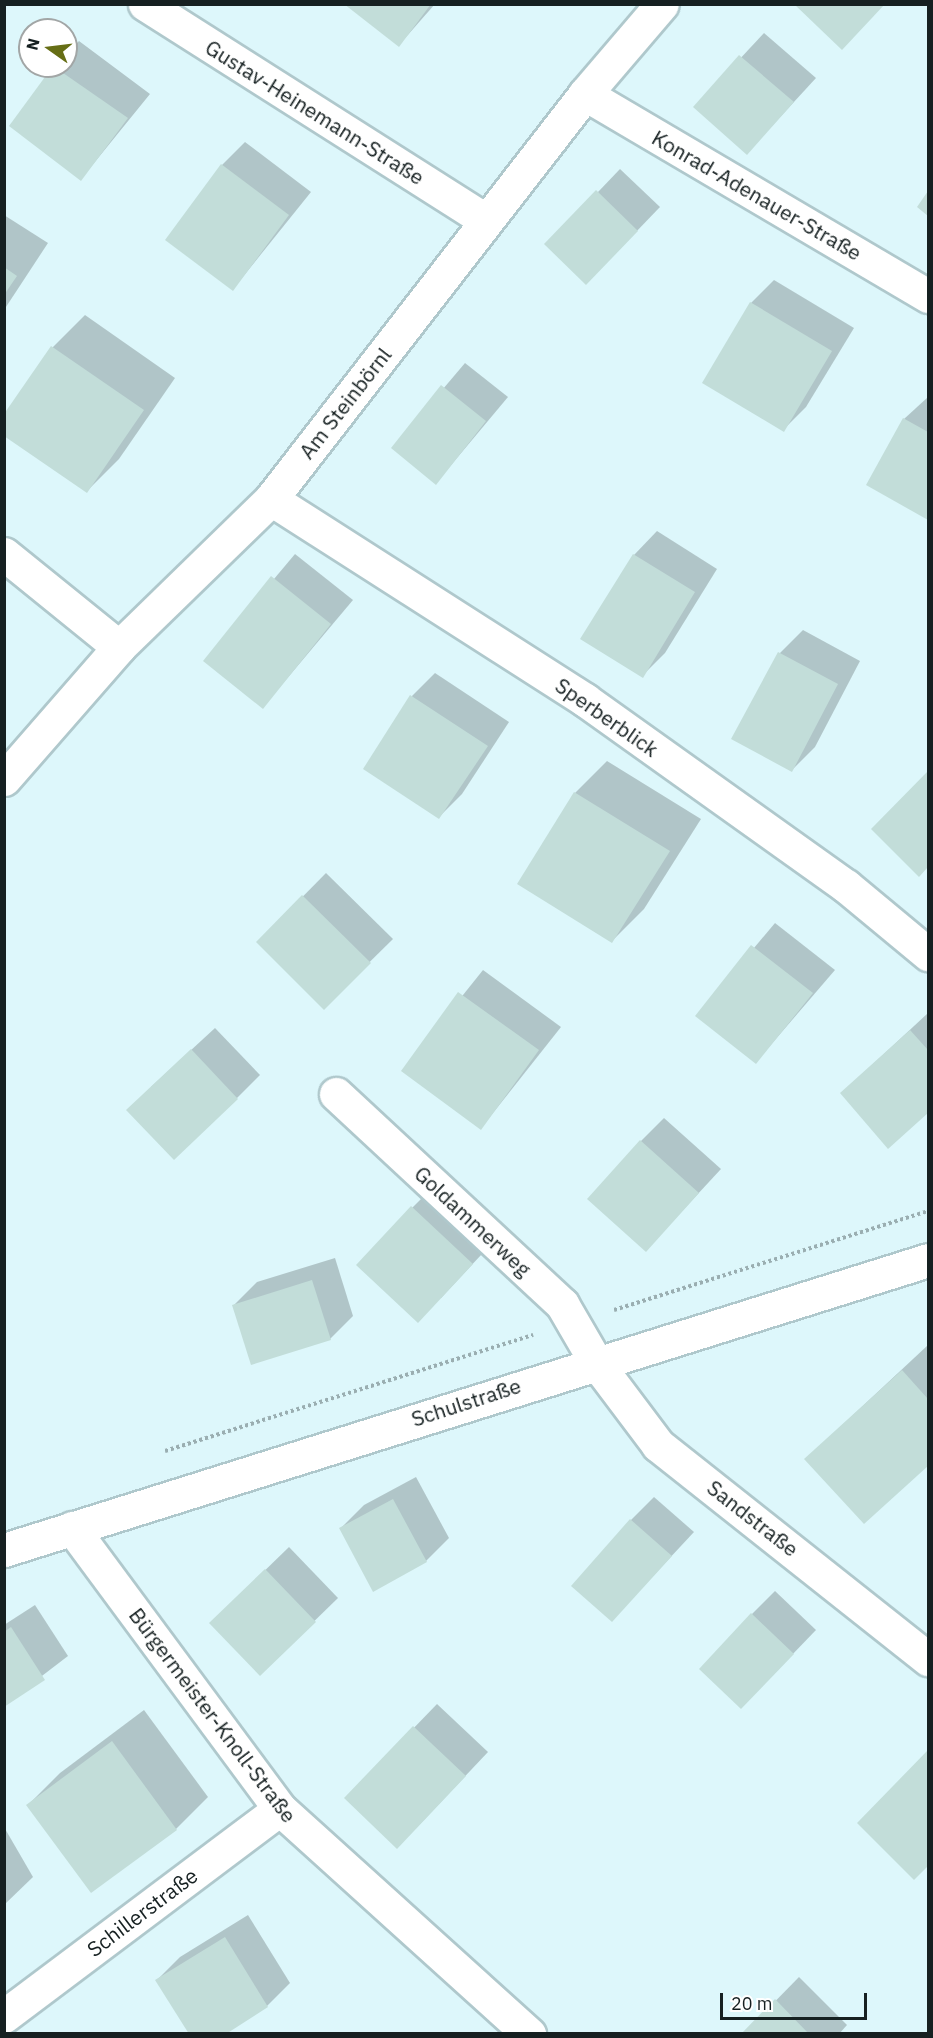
<!DOCTYPE html>
<meta charset="utf-8">
<style>
body{margin:0}
#map{position:relative;width:933px;height:2038px;overflow:hidden;background:#ddf7fb;font-family:"IBM Plex Sans",sans-serif}
div>[style]{position:absolute}
[style*='--x']{left:calc(var(--x)*1px);top:calc(var(--y)*1px);width:calc(var(--w)*1px);rotate:calc(var(--a)*1deg)}
.shadow>*{inset:0;background:#0003}
.building>*{inset:0;background:#c2ddd9}
.path>*{height:4px;margin-top:-2px;transform-origin:0;background:repeating-linear-gradient(90deg,#9aaeb1 0 3px,transparent 0 6px)}
.roads{filter:drop-shadow(2px 0 #afc8cc) drop-shadow(-2px 0 #afc8cc) drop-shadow(0 2px #afc8cc) drop-shadow(0 -2px #afc8cc)}
.minor>*{height:33px;margin:-16.5px;padding:0 16.5px;transform-origin:16.5px;border-radius:16.5px;background:#fff}
span{translate:-50% -50%;white-space:nowrap;text-align:center;line-height:1.15;-webkit-text-stroke:4.5px #fff;paint-order:stroke}
.street-label{font-size:21px;color:#162021}
.frame{position:absolute;inset:0;border:6px solid #162021;pointer-events:none}
.north{position:absolute;left:18px;top:18px;width:60px;height:60px;box-sizing:border-box;background:#fff;border:2px solid #a2a6a6;border-radius:50%;rotate:284deg;font-size:16px;font-weight:700;line-height:24px;text-align:center;color:#162021}
.north::after{content:'';display:block;margin:auto;width:21px;height:27px;background:#666e15;clip-path:polygon(50% 0,100% 100%,50% 72%,0 100%)}
.scale{position:absolute;left:720px;top:1993px;width:147px;height:27px;box-sizing:border-box;border:3px solid #162021;border-top:0;padding-left:8px;font-size:18px;line-height:21px;white-space:nowrap;color:#162021;-webkit-text-stroke:4px #fff;paint-order:stroke}
</style>
<div id="map">
<div class="shadow">
<i style="clip-path:polygon(346px 4px,435px 4px,399px 45px)"></i>
<i style="clip-path:polygon(764px 33px,816px 78px,747px 153px,695px 107px)"></i>
<i style="clip-path:polygon(79px 41px,150px 94px,81px 179px,11px 125px,55px 66px,66px 66px,66px 54px)"></i>
<i style="clip-path:polygon(245px 142px,311px 192px,233px 289px,222px 165px)"></i>
<i style="clip-path:polygon(620px 169px,660px 207px,609px 260px,598px 192px)"></i>
<i style="clip-path:polygon(4px 215px,48px 243px,4px 310px)"></i>
<i style="clip-path:polygon(774px 280px,854px 328px,806px 407px,783px 430px,751px 303px)"></i>
<i style="clip-path:polygon(85px 315px,175px 378px,119px 459px,87px 491px,4px 416px,53px 347px)"></i>
<i style="clip-path:polygon(465px 363px,508px 397px,436px 483px,393px 448px)"></i>
<i style="clip-path:polygon(928px 397px,928px 518px,868px 485px,904px 419px)"></i>
<i style="clip-path:polygon(657px 531px,717px 569px,665px 653px,642px 676px,582px 639px,634px 555px)"></i>
<i style="clip-path:polygon(295px 554px,353px 600px,263px 707px,205px 661px)"></i>
<i style="clip-path:polygon(803px 630px,860px 661px,815px 747px,792px 770px,780px 653px)"></i>
<i style="clip-path:polygon(435px 673px,509px 722px,462px 794px,439px 817px,412px 696px)"></i>
<i style="clip-path:polygon(607px 761px,701px 819px,644px 909px,612px 941px,575px 793px)"></i>
<i style="clip-path:polygon(928px 773px,928px 865px,919px 875px,873px 829px)"></i>
<i style="clip-path:polygon(326px 873px,393px 939px,324px 1007px,258px 942px)"></i>
<i style="clip-path:polygon(775px 923px,835px 970px,756px 1062px,697px 1016px)"></i>
<i style="clip-path:polygon(483px 970px,561px 1027px,481px 1128px,403px 1070px)"></i>
<i style="clip-path:polygon(928px 1013px,928px 1111px,889px 1147px,842px 1093px)"></i>
<i style="clip-path:polygon(215px 1028px,260px 1075px,237px 1098px,151px 1087px)"></i>
<i style="clip-path:polygon(664px 1118px,721px 1169px,646px 1250px,641px 1141px)"></i>
<i style="clip-path:polygon(435px 1185px,495px 1240px,441px 1298px,412px 1208px)"></i>
<i style="clip-path:polygon(335px 1258px,353px 1316px,330px 1339px,234px 1305px,257px 1282px)"></i>
<i style="clip-path:polygon(928px 1345px,928px 1464px,864px 1522px,806px 1459px)"></i>
<i style="clip-path:polygon(416px 1477px,449px 1538px,426px 1561px,341px 1528px,364px 1505px)"></i>
<i style="clip-path:polygon(654px 1497px,694px 1532px,612px 1620px,631px 1520px)"></i>
<i style="clip-path:polygon(289px 1547px,338px 1598px,260px 1674px,211px 1623px)"></i>
<i style="clip-path:polygon(775px 1591px,816px 1630px,764px 1684px,752px 1614px)"></i>
<i style="clip-path:polygon(35px 1605px,68px 1656px,4px 1705px,4px 1625px)"></i>
<i style="clip-path:polygon(437px 1704px,488px 1752px,420px 1824px,346px 1798px)"></i>
<i style="clip-path:polygon(144px 1710px,208px 1797px,176px 1829px,28px 1805px,60px 1773px)"></i>
<i style="clip-path:polygon(928px 1752px,928px 1864px,914px 1878px,859px 1823px)"></i>
<i style="clip-path:polygon(4px 1827px,33px 1877px,4px 1905px)"></i>
<i style="clip-path:polygon(248px 1915px,290px 1983px,267px 2006px,157px 1980px,180px 1957px)"></i>
<i style="clip-path:polygon(799px 1977px,847px 2025px,839px 2034px,743px 2034px)"></i>
</div>
<div class="building">
<i style="clip-path:polygon(344px 4px,431px 4px,399px 47px)"></i>
<i style="clip-path:polygon(794px 4px,885px 4px,842px 50px)"></i>
<i style="clip-path:polygon(739px 55px,794px 102px,747px 155px,693px 107px)"></i>
<i style="clip-path:polygon(53px 66px,128px 118px,81px 181px,9px 126px)"></i>
<i style="clip-path:polygon(221px 164px,289px 215px,233px 291px,165px 240px)"></i>
<i style="clip-path:polygon(596px 190px,638px 231px,586px 285px,544px 244px)"></i>
<i style="clip-path:polygon(928px 191px,928px 216px,917px 207px)"></i>
<i style="clip-path:polygon(4px 267px,17px 276px,4px 295px)"></i>
<i style="clip-path:polygon(750px 302px,832px 351px,784px 432px,702px 383px)"></i>
<i style="clip-path:polygon(51px 346px,144px 410px,87px 493px,4px 436px,4px 414px)"></i>
<i style="clip-path:polygon(441px 385px,486px 421px,436px 485px,391px 448px)"></i>
<i style="clip-path:polygon(903px 418px,928px 432px,928px 520px,866px 485px)"></i>
<i style="clip-path:polygon(633px 554px,695px 592px,643px 678px,580px 639px)"></i>
<i style="clip-path:polygon(271px 576px,331px 624px,263px 709px,203px 661px)"></i>
<i style="clip-path:polygon(778px 652px,838px 684px,792px 772px,731px 739px)"></i>
<i style="clip-path:polygon(410px 695px,488px 746px,439px 819px,363px 769px)"></i>
<i style="clip-path:polygon(928px 771px,928px 867px,919px 877px,871px 829px)"></i>
<i style="clip-path:polygon(574px 792px,670px 851px,612px 943px,517px 884px)"></i>
<i style="clip-path:polygon(302px 895px,371px 963px,324px 1010px,256px 942px)"></i>
<i style="clip-path:polygon(751px 945px,813px 993px,756px 1064px,695px 1016px)"></i>
<i style="clip-path:polygon(458px 992px,539px 1050px,481px 1130px,401px 1071px)"></i>
<i style="clip-path:polygon(910px 1030px,928px 1050px,928px 1113px,888px 1149px,840px 1093px)"></i>
<i style="clip-path:polygon(191px 1049px,238px 1099px,174px 1160px,126px 1110px)"></i>
<i style="clip-path:polygon(640px 1140px,699px 1193px,646px 1252px,587px 1199px)"></i>
<i style="clip-path:polygon(411px 1206px,473px 1264px,418px 1323px,356px 1265px)"></i>
<i style="clip-path:polygon(312px 1280px,331px 1340px,251px 1365px,232px 1305px)"></i>
<i style="clip-path:polygon(902px 1370px,928px 1399px,928px 1466px,864px 1524px,804px 1459px)"></i>
<i style="clip-path:polygon(393px 1499px,427px 1562px,373px 1592px,339px 1528px)"></i>
<i style="clip-path:polygon(630px 1519px,672px 1556px,612px 1622px,571px 1586px)"></i>
<i style="clip-path:polygon(265px 1569px,316px 1622px,260px 1676px,209px 1623px)"></i>
<i style="clip-path:polygon(751px 1613px,794px 1654px,741px 1709px,699px 1669px)"></i>
<i style="clip-path:polygon(11px 1627px,45px 1680px,4px 1707px,4px 1632px)"></i>
<i style="clip-path:polygon(413px 1726px,466px 1776px,397px 1849px,344px 1798px)"></i>
<i style="clip-path:polygon(112px 1741px,177px 1830px,91px 1893px,26px 1805px)"></i>
<i style="clip-path:polygon(928px 1750px,928px 1866px,914px 1880px,857px 1823px)"></i>
<i style="clip-path:polygon(225px 1937px,268px 2007px,226px 2034px,189px 2034px,155px 1980px)"></i>
<i style="clip-path:polygon(775px 1999px,809px 2034px,741px 2034px)"></i>
</div>
<div class="path">
<i style="--x:614;--y:1310;--w:329;--a:-17.5"></i>
<i style="--x:165;--y:1451;--w:386;--a:-17.5"></i>
</div>
<div class="roads">
<div class="minor">
<i style="--x:145;--y:4;--w:404;--a:32.4"></i>
<i style="--x:585;--y:94;--w:398;--a:30.5"></i>
<i style="--x:271;--y:499;--w:373;--a:32.6"></i>
<i style="--x:585;--y:700;--w:320;--a:35.5"></i>
<i style="--x:846;--y:886;--w:107;--a:39.7"></i>
<i style="--x:4;--y:554;--w:148;--a:39"></i>
<i style="--x:4;--y:779;--w:175;--a:-48.9"></i>
<i style="--x:119;--y:647;--w:212;--a:-44.2"></i>
<i style="--x:271;--y:499;--w:512;--a:-52.21"></i>
<i style="--x:585;--y:94;--w:118;--a:-49.5"></i>
<i style="--x:336;--y:1094;--w:309;--a:42.9"></i>
<i style="--x:562;--y:1304;--w:66;--a:59.9"></i>
<i style="--x:595;--y:1361;--w:105;--a:53.1"></i>
<i style="--x:658;--y:1445;--w:345;--a:38.4"></i>
<i style="--x:72;--y:1528;--w:350;--a:53.5"></i>
<i style="--x:280;--y:1809;--w:336;--a:42.1"></i>
<i style="--x:4;--y:1550;--w:968;--a:-17.42"></i>
<i style="--x:4;--y:2016;--w:345;--a:-36.9"></i>
</div>
</div>
<div class="street-label">
<span style="left:315px;top:112px;rotate:32deg">Gustav-Heinemann-Straße</span>
<span style="left:757px;top:195px;rotate:30deg">Konrad-Adenauer-Straße</span>
<span style="left:345px;top:403px;rotate:-52deg">Am Steinbörnl</span>
<span style="left:607px;top:717px;rotate:35deg">Sperberblick</span>
<span style="left:473px;top:1221px;rotate:43deg">Goldammerweg</span>
<span style="left:466px;top:1402px;rotate:-18deg">Schulstraße</span>
<span style="left:753px;top:1518px;rotate:38deg">Sandstraße</span>
<span style="left:213px;top:1715px;rotate:53deg">Bürgermeister-Knoll-Straße</span>
<span style="left:142px;top:1912px;rotate:-37deg">Schillerstraße</span>
</div>
<div class="frame"></div>
<div class="north">N</div>
<div class="scale">20 m</div>
</div>
